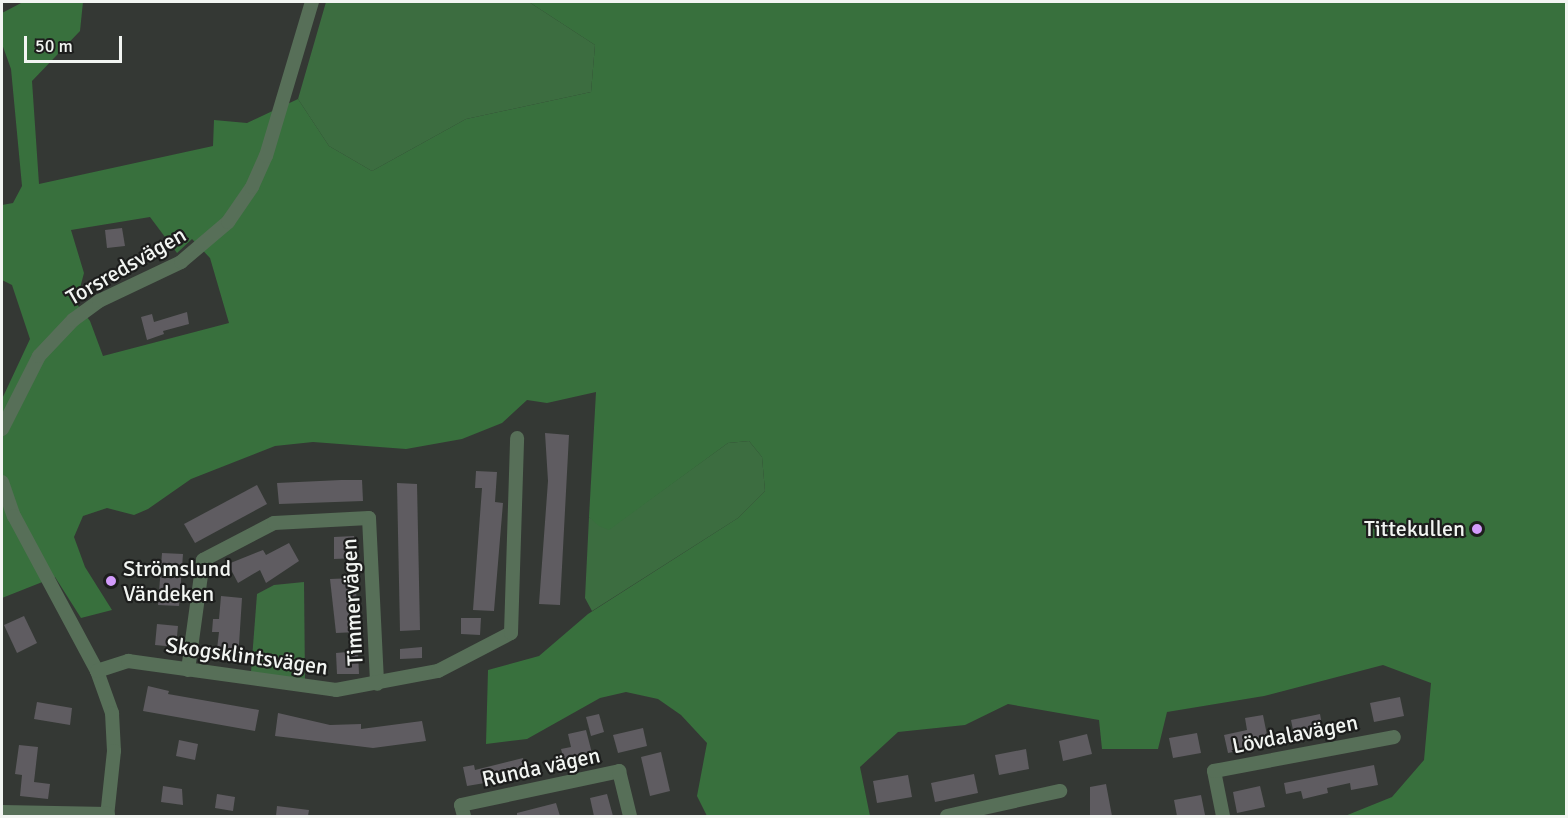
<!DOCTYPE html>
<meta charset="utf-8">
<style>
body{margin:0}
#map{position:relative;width:1568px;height:818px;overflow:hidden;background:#343834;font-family:Signika,sans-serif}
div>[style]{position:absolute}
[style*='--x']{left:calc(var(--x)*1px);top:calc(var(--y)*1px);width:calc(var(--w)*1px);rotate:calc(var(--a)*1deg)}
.green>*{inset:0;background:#3c6d40}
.forest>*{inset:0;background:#38703d}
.building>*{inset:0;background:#5f5c61}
.minor>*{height:14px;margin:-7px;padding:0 7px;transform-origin:7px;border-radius:7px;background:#576f58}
.dots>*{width:16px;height:16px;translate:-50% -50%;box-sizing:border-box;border:3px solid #1d1e1d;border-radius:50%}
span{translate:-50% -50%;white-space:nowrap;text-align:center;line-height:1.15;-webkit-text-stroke:4.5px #1d1e1d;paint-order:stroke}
.street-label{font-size:22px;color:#f2f5f2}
.poi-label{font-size:22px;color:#f2f5f2}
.right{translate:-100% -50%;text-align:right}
.left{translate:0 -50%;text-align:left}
.frame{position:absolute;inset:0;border:3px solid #f2f5f2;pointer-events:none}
.scale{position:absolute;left:24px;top:36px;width:98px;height:27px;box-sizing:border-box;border:3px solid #f2f5f2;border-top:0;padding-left:8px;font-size:18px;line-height:21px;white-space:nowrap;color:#f2f5f2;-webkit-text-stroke:4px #1d1e1d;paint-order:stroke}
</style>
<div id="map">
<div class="green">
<i style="clip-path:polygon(326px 2px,529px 2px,595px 45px,591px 92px,466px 119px,372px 171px,329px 146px,298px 99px)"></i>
<i style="clip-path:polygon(749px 441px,762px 457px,765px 491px,738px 518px,592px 611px,585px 598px,589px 517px,609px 529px,728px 443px)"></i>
<i style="clip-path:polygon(304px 582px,305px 681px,251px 672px,257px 594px,274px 585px)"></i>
</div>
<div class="forest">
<i style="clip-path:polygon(evenodd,23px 2px,83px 2px,80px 31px,32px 81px,39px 184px,213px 146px,214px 120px,247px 123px,298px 99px,329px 146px,372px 171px,466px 119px,591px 92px,595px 45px,529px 2px,1566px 2px,1566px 816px,1345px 816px,1392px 797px,1424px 760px,1431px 683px,1383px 665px,1264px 696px,1167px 712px,1158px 749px,1102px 749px,1099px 720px,1008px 704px,965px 725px,898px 732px,860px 767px,870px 816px,707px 816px,697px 796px,707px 743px,681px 715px,658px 699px,626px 692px,600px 698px,527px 739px,486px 744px,488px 670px,539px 656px,588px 614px,738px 518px,765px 491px,762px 457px,749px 441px,728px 443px,609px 530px,599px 526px,589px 517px,596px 392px,547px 403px,527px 400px,502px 423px,462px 439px,406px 449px,313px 442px,275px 446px,191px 479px,148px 509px,134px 515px,107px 508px,83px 516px,74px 537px,85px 567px,112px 610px,81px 618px,55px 577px,2px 598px,2px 399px,30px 339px,12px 285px,2px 280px,2px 205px,13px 203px,22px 186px,11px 69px,2px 44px,2px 13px,23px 2px,150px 217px,177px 253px,192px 239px,210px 258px,229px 323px,103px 356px,90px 321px,76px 303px,84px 273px,71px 230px,150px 217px)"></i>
</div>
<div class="building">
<i style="clip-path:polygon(122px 228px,125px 246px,107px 248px,105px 230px)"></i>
<i style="clip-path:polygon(187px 312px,189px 324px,163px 331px,164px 334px,147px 340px,141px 317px,152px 314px,154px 322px)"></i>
<i style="clip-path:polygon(545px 433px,569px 435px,560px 605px,539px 604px,548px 481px)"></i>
<i style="clip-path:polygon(476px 471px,497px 472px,495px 502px,503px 503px,494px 611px,473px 610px,482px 488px,475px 488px)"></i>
<i style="clip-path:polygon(341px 480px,362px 480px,363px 501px,279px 504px,277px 483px)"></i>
<i style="clip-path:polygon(397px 483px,417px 484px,420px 630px,400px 631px)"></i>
<i style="clip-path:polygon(257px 485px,267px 504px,195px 543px,184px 524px)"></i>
<i style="clip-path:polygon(354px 536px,356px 558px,334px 559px,334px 537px)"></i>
<i style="clip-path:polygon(289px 543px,299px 561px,266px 583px,260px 570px,238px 583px,228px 564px,263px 550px,266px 555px)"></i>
<i style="clip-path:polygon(162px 553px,183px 554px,179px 606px,158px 605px)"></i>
<i style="clip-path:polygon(356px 578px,357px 632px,336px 633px,330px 579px)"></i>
<i style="clip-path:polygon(221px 596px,242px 598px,238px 660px,216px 658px,219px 632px,212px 632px,213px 619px,219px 619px)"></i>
<i style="clip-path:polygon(24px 616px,37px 643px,17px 653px,4px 625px)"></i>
<i style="clip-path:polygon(461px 618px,481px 618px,480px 635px,461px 634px)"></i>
<i style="clip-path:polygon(157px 624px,178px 626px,176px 647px,155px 645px)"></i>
<i style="clip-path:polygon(422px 647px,422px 658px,400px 659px,400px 649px)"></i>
<i style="clip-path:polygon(358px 651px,359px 674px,337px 674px,336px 653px)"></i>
<i style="clip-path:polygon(148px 686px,169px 691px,168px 694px,259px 710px,255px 731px,143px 711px)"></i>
<i style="clip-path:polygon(1400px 697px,1404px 716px,1374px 722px,1370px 703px)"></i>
<i style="clip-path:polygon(37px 702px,72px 708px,70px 725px,34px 719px)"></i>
<i style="clip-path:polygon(278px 713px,330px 725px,361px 724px,361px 729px,422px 721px,426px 741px,373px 748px,275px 736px)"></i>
<i style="clip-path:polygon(599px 714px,604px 732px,591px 736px,586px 717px)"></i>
<i style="clip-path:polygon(1320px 714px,1323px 730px,1295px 740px,1291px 720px)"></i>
<i style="clip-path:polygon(1263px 715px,1269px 745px,1228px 753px,1224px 735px,1247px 730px,1245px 718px)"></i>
<i style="clip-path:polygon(643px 728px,647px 746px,618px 753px,613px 735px)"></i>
<i style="clip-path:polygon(586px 730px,594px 761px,566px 768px,561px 749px,571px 747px,568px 734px)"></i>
<i style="clip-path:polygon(1197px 733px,1201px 753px,1173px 758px,1169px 738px)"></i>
<i style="clip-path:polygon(1087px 734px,1092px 754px,1063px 761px,1059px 741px)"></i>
<i style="clip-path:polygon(179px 740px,198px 744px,195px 760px,176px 756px)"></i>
<i style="clip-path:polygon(19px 745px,38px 747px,34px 782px,50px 784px,48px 799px,20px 796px,22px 775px,15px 774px)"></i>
<i style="clip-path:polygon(1026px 749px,1029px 769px,999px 775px,995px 755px)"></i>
<i style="clip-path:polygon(661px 752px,670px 791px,650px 796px,641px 757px)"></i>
<i style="clip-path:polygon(523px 758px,527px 776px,467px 786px,463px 767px,474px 765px,475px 770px)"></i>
<i style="clip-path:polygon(1374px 765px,1378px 785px,1351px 790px,1350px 783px,1327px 788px,1328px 793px,1303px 799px,1301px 791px,1286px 794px,1284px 783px)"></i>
<i style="clip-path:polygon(974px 774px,978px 793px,935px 802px,931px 783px)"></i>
<i style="clip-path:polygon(908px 775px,912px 797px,877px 803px,873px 781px)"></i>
<i style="clip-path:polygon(1106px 784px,1112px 816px,1090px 816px,1090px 787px)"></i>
<i style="clip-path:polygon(163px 786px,182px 789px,183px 805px,161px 802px)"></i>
<i style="clip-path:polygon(1260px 786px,1265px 807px,1237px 813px,1233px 792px)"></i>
<i style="clip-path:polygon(217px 794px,235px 797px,233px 811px,215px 808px)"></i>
<i style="clip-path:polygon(607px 794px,613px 816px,594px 816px,590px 798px)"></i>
<i style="clip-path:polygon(1201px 795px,1205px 815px,1177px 816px,1174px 800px)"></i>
<i style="clip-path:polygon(556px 803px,560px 816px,517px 816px,517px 813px)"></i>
<i style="clip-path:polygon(277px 806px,309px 810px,308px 816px,276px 816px)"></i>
</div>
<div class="minor">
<i style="--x:2;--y:429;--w:82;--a:-63.1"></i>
<i style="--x:39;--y:356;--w:50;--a:-46.6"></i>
<i style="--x:73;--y:320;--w:32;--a:-36"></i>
<i style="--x:99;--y:301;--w:91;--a:-25.4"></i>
<i style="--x:181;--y:262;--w:62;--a:-40.4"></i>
<i style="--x:228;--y:222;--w:42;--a:-55.6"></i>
<i style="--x:252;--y:187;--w:34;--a:-66"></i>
<i style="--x:266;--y:156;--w:161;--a:-73.4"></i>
<i style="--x:2;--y:482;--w:36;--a:71"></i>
<i style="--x:14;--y:516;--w:176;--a:61.8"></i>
<i style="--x:97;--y:671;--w:45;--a:70.3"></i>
<i style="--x:112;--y:713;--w:38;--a:87"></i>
<i style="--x:114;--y:751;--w:65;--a:96.1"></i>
<i style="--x:188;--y:670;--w:111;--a:-82.2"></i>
<i style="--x:203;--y:560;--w:80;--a:-27.5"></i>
<i style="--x:274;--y:523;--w:95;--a:-3"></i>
<i style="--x:369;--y:518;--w:166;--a:87.2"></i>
<i style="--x:97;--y:671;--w:33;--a:-18"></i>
<i style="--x:128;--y:661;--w:210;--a:7.9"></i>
<i style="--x:336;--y:690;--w:104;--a:-10.6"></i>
<i style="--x:438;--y:671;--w:82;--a:-27.5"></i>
<i style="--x:511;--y:633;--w:195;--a:-88.2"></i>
<i style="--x:2;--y:812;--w:106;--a:1.1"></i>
<i style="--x:464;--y:816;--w:11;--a:-105"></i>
<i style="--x:461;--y:805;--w:162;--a:-12.1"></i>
<i style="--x:619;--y:771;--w:46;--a:76.3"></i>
<i style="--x:947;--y:816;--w:116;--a:-12.5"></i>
<i style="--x:1223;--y:816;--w:46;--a:-101.3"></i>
<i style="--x:1214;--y:771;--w:183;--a:-10.7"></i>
</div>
<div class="dots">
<i style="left:1477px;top:529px;background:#d39cfc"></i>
<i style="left:111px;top:581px;background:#d39cfc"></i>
</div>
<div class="street-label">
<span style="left:126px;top:266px;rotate:-30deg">Torsredsvägen</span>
<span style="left:352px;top:602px;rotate:-93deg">Timmervägen</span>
<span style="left:247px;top:656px;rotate:8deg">Skogsklintsvägen</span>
<span style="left:1295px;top:734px;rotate:-11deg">Lövdalavägen</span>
<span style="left:541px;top:767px;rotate:-12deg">Runda vägen</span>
</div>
<div class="poi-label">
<span class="right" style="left:1465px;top:529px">Tittekullen</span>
<span class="left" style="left:123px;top:581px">Strömslund<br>Vändeken</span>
</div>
<div class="frame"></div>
<div class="scale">50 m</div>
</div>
